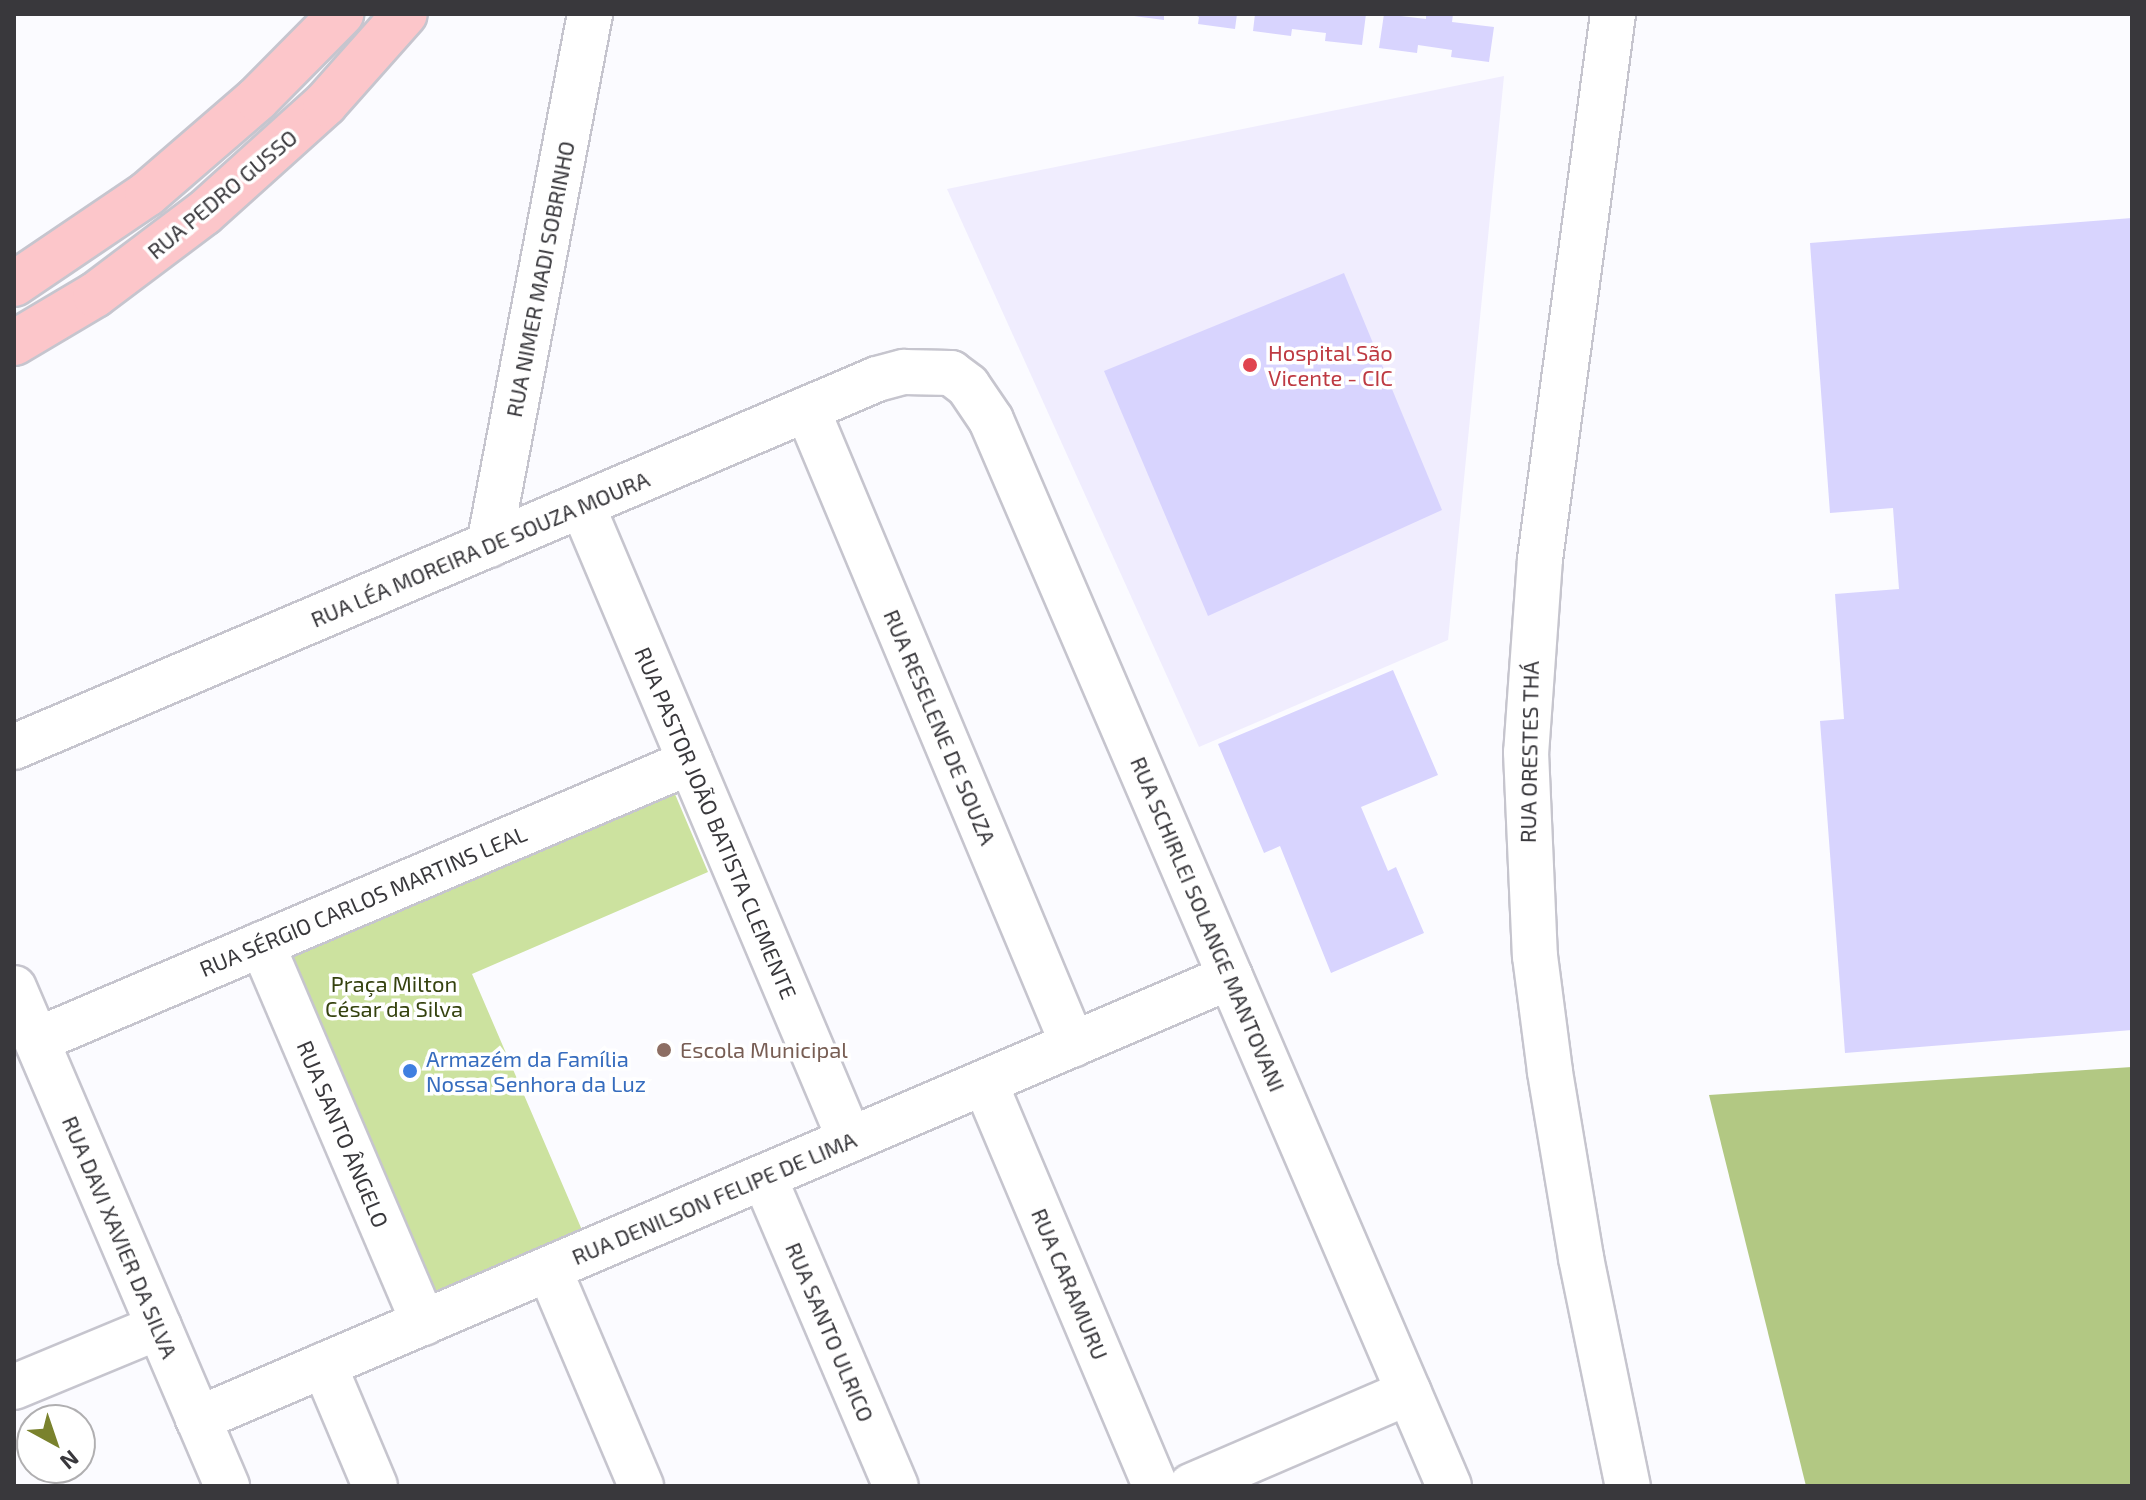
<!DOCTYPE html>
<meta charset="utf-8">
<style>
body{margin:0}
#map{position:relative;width:2146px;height:1500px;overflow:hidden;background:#fbfbff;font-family:"Exo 2",sans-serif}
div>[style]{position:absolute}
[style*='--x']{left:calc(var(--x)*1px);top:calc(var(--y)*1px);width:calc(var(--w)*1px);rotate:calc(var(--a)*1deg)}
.built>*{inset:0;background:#f0edfe}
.green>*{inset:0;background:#cce29f}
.forest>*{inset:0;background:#b2c883}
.building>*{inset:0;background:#d8d4fe}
.roads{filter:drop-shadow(2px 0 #c6c5ce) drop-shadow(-2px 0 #c6c5ce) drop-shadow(0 2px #c6c5ce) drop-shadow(0 -2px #c6c5ce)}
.minor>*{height:44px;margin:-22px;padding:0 22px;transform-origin:22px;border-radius:22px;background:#fff}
.major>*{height:44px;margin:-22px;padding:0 22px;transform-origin:22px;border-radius:22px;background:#fcc6ca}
.dots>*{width:22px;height:22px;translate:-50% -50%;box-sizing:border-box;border:4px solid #fff;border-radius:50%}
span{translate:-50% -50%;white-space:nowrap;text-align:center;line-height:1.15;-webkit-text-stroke:7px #fff;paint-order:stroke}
.street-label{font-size:22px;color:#39383c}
.health-label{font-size:22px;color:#be3a42}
.left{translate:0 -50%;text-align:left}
.park-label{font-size:22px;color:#35420f}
.education-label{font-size:22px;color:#785e54}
.shop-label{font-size:22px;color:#366cbe}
.frame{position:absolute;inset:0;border:16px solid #39383c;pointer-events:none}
.north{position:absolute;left:16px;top:1404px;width:80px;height:80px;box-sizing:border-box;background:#fff;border:2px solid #b0afb1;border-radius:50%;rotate:140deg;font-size:22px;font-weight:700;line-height:32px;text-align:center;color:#39383c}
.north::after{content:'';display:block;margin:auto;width:28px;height:36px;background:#7a822d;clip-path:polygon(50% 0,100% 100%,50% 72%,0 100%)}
</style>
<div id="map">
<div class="built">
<i style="clip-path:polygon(1504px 76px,1448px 640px,1199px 747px,947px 189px)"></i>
</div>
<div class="green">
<i style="clip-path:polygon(672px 787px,708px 872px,472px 974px,582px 1230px,435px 1294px,288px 953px)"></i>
</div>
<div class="forest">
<i style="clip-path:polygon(2132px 1067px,2132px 1486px,1806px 1486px,1709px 1095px)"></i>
</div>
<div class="building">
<i style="clip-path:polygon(1134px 14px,1164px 14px,1164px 20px,1134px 16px)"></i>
<i style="clip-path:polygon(1193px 14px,1237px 14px,1235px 29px,1198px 24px,1199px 17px)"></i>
<i style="clip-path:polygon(1255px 14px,1366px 14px,1362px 45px,1325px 41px,1326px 33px,1292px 29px,1291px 36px,1253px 31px)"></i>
<i style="clip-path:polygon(1384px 14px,1426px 19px,1426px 14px,1453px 14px,1452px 22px,1494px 27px,1489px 62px,1451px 57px,1452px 50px,1418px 45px,1417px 53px,1379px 48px)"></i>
<i style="clip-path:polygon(2132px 218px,2132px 1030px,1845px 1053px,1820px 721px,1844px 719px,1835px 594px,1899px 589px,1893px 508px,1830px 513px,1810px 243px)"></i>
<i style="clip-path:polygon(1344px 273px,1442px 510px,1208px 616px,1104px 371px)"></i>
<i style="clip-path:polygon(1393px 670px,1438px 775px,1361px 807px,1388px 871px,1396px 867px,1424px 933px,1331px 973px,1280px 846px,1264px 853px,1218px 744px)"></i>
</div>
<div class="roads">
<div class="minor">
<i style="--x:1613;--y:14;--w:550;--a:97.63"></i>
<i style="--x:1540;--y:559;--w:194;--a:94.1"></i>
<i style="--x:1526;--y:752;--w:204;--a:87.5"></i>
<i style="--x:1535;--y:956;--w:117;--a:82.6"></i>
<i style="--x:1550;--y:1072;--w:189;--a:80.5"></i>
<i style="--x:1581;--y:1258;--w:233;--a:78.4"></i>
<i style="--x:807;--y:409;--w:689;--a:67.3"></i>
<i style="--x:582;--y:505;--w:689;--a:67.12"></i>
<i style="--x:489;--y:545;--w:541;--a:-79.23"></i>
<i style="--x:14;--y:747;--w:938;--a:-23.09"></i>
<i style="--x:877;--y:379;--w:28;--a:-15"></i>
<i style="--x:904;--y:372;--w:47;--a:1.2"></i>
<i style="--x:951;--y:373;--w:21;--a:37"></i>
<i style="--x:968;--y:386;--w:41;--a:55.9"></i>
<i style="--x:991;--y:420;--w:1160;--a:66.75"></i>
<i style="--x:262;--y:944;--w:412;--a:66.9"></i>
<i style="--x:14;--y:988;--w:542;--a:66.84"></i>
<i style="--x:37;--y:1040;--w:710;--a:-23.06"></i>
<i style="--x:985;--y:1083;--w:437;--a:67.1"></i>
<i style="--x:764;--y:1177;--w:336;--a:66.9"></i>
<i style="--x:549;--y:1269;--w:236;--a:67"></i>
<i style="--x:324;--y:1365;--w:131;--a:67.1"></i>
<i style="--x:14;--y:1387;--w:157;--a:-22.5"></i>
<i style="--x:198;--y:1419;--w:1123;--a:-23.19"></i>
<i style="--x:1191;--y:1486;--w:237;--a:-23.3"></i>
</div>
<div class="major">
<i style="--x:14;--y:284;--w:161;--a:-34.1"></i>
<i style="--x:147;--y:194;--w:145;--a:-40.8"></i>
<i style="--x:257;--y:99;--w:120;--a:-45.3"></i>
<i style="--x:14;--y:343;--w:94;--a:-30.7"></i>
<i style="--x:95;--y:295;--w:136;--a:-37"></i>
<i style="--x:204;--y:213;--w:163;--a:-42"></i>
<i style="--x:325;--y:104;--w:120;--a:-48.4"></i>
</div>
</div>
<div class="dots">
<i style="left:1250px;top:365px;background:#e0444e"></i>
<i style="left:664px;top:1050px;background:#8d6e63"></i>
<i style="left:410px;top:1071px;background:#3f7fe0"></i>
</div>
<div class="street-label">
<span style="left:222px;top:194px;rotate:-40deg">RUA PEDRO GUSSO</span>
<span style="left:540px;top:279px;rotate:-79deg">RUA NIMER MADI SOBRINHO</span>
<span style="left:480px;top:549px;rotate:-23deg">RUA LÉA MOREIRA DE SOUZA MOURA</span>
<span style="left:940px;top:727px;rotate:67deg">RUA RESELENE DE SOUZA</span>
<span style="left:1529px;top:752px;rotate:-89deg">RUA ORESTES THÁ</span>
<span style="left:716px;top:823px;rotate:67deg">RUA PASTOR JOÃO BATISTA CLEMENTE</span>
<span style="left:363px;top:901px;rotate:-23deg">RUA SÉRGIO CARLOS MARTINS LEAL</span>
<span style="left:1208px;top:924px;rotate:67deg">RUA SCHIRLEI SOLANGE MANTOVANI</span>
<span style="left:343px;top:1134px;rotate:67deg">RUA SANTO ÂNGELO</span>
<span style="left:714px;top:1198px;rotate:-23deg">RUA DENILSON FELIPE DE LIMA</span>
<span style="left:120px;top:1237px;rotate:67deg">RUA DAVI XAVIER DA SILVA</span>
<span style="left:1070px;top:1284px;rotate:67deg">RUA CARAMURU</span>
<span style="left:830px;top:1332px;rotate:67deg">RUA SANTO ULRICO</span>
</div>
<div class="health-label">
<span class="left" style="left:1268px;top:365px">Hospital São<br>Vicente - CIC</span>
</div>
<div class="park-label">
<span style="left:394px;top:996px">Praça Milton<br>César da Silva</span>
</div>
<div class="education-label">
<span class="left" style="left:680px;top:1050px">Escola Municipal</span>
</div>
<div class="shop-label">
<span class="left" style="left:426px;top:1071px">Armazém da Família<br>Nossa Senhora da Luz</span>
</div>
<div class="frame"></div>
<div class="north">N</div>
</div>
